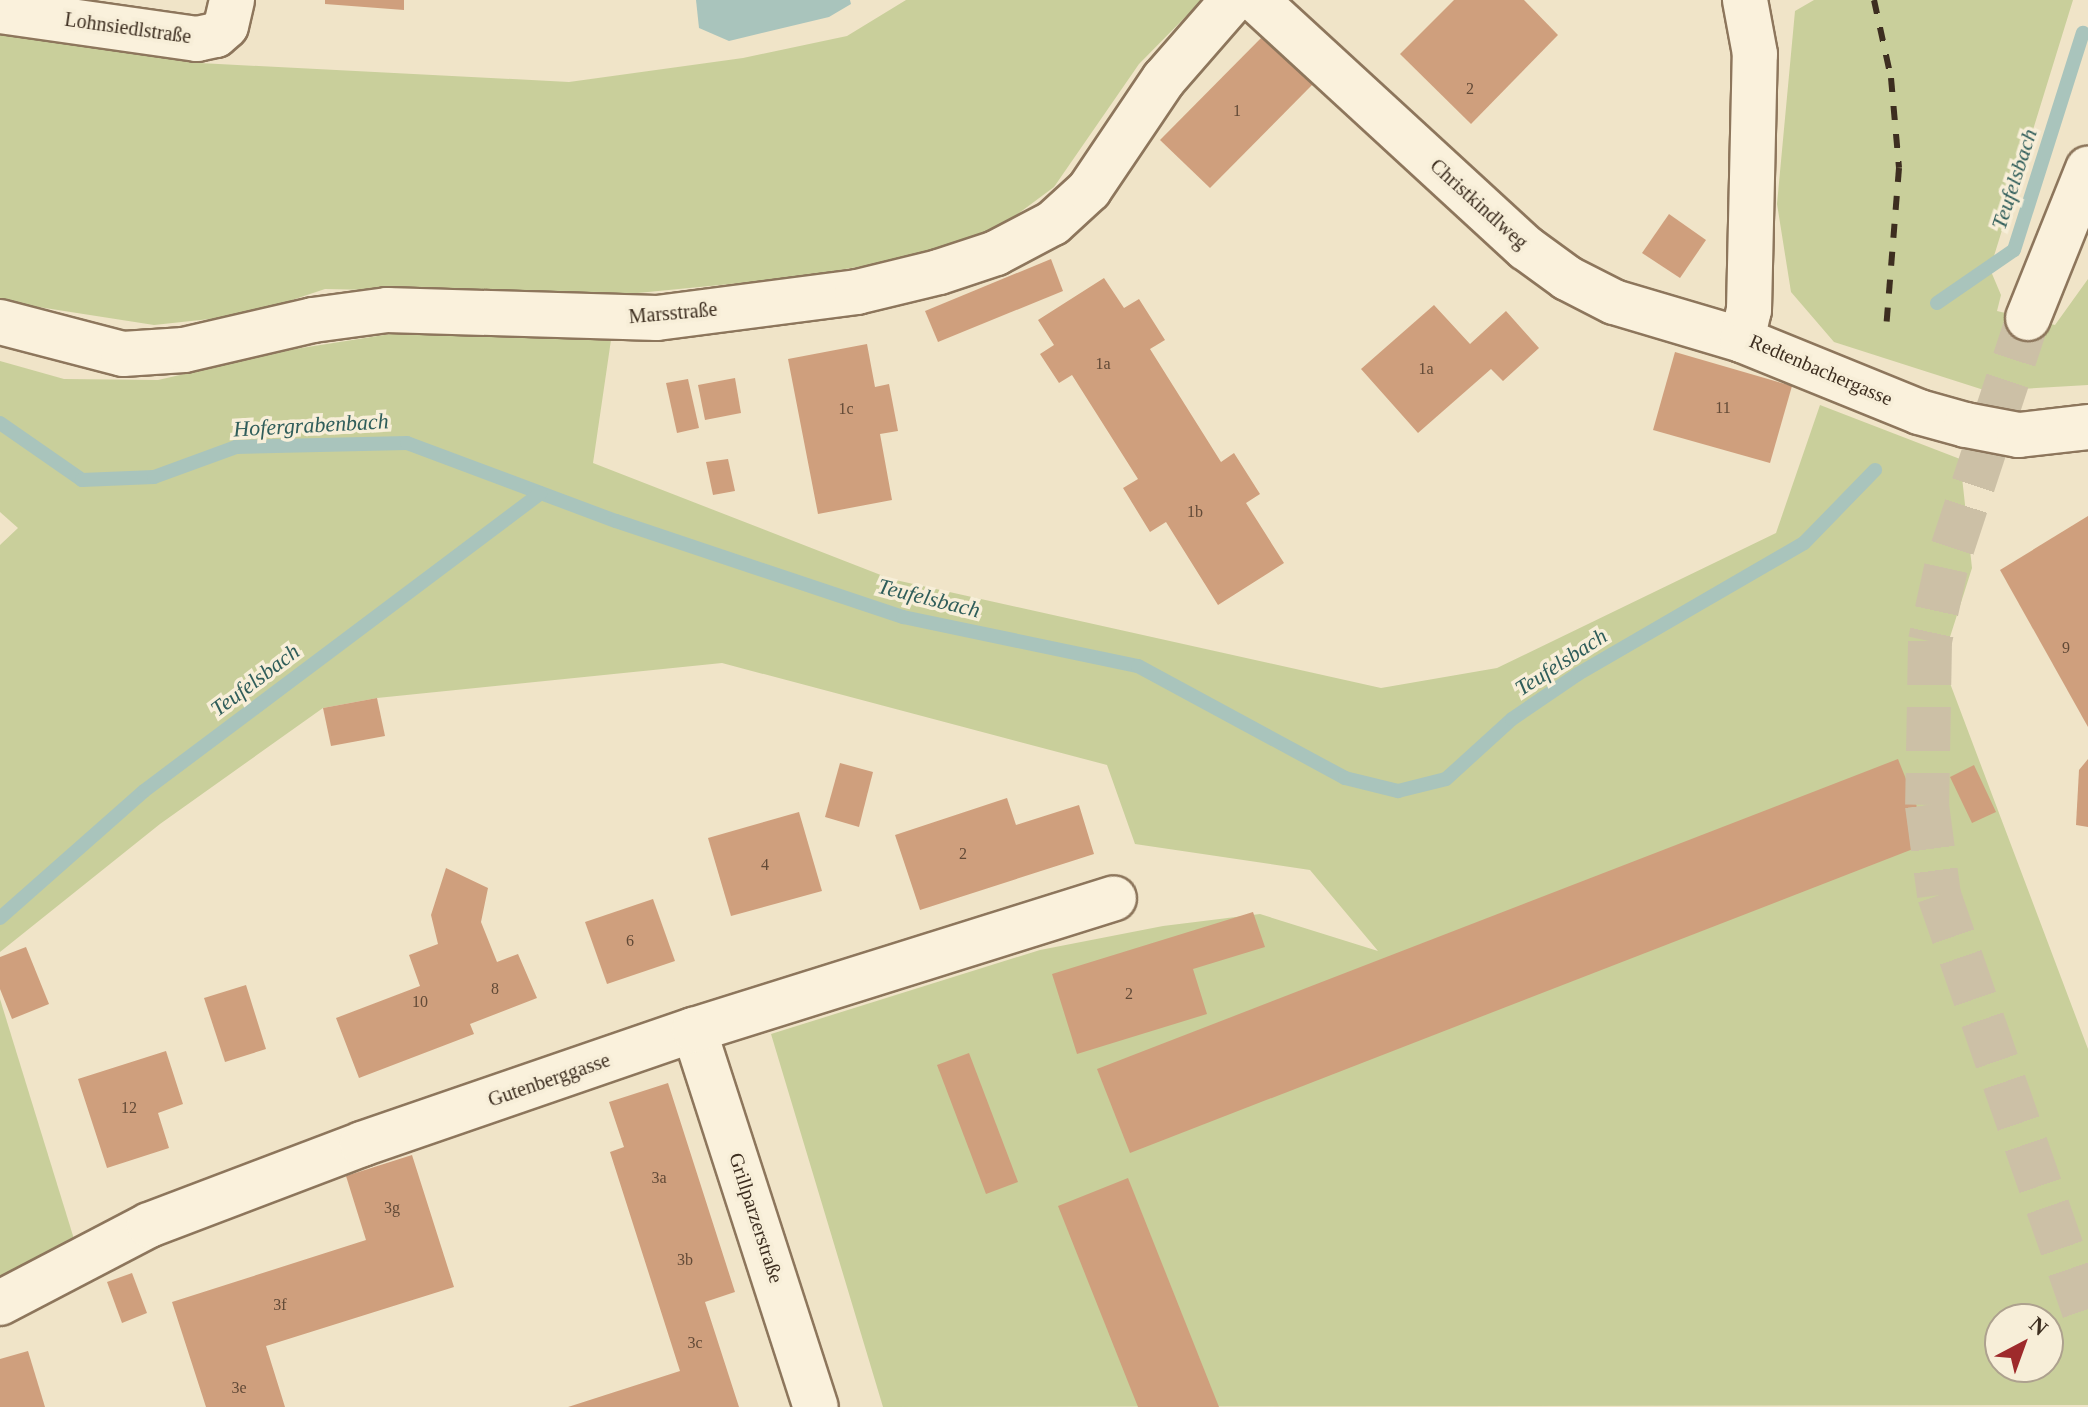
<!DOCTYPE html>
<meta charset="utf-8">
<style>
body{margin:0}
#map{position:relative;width:2088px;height:1407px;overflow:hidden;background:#f0e4c8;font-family:Georgia,serif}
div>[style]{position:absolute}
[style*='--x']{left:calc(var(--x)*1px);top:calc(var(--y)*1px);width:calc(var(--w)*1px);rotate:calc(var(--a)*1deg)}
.green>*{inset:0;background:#c9cf9b}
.water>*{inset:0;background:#a9c4bc}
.stream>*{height:14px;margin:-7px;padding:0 7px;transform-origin:7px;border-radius:7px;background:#a9c4bc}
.building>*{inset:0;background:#cf9f7d}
.secondary-tunnel>*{height:44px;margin-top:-22px;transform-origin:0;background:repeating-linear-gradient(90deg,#ccc0a6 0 44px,transparent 0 66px)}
.roads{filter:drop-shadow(2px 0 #8d765c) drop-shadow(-2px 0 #8d765c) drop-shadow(0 2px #8d765c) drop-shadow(0 -2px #8d765c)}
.street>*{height:44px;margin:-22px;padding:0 22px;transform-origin:22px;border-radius:22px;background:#faf1dc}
.secondary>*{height:44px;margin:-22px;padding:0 22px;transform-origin:22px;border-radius:22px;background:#faf1dc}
.rail>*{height:6px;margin-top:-3px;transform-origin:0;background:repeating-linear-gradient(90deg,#3d2e20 0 14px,transparent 0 28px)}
span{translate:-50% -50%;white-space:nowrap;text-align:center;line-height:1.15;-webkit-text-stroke:7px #f7eed8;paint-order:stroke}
.number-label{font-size:16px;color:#624a37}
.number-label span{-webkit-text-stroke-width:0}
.street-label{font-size:20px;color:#3d2e20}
.water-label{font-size:22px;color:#2f5d5a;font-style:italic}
.north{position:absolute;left:1984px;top:1303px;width:80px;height:80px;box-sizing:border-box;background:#f7eed8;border:2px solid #ada18e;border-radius:50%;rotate:41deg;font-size:22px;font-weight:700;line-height:32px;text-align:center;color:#3d2e20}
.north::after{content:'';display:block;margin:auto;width:28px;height:36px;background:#9e2a2b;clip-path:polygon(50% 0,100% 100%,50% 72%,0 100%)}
</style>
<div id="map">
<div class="green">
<i style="clip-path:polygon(906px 0,1202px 0,1139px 64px,1054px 187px,1007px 222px,932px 254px,793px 278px,617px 295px,325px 289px,247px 315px,154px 325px,0 301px,0 34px,200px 63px,569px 82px,743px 58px,847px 36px)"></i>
<i style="clip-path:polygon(1814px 0,2073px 0,1990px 269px,2001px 295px,1997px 311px,2055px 325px,2088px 279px,2088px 385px,1987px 391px,1834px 342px,1791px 292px,1777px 204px,1795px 11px)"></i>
<i style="clip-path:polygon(evenodd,416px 330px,611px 340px,593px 463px,891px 579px,1381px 688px,1497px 668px,1776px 533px,1820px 405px,1960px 459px,1972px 568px,1942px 662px,2088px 1049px,2088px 1405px,883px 1407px,771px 1034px,1040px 950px,1163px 926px,1260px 914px,1378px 951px,1310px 870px,1135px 844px,1107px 765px,722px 663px,377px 698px,323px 708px,160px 824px,0 952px,0 545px,18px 528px,0 512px,0 361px,64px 379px,158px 380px,295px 349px,416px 330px,2000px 1319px,2048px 1319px,2048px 1367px,2000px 1367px,2000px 1319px)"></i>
<i style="clip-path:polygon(0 999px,74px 1239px,0 1276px)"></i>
</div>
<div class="water">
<i style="clip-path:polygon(696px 0,850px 0,851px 4px,829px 17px,729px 41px,699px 28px)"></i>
</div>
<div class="stream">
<i style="--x:1937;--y:303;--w:93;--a:-34.5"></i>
<i style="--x:2014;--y:250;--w:228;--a:-72.4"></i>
<i style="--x:0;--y:423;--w:100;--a:34.8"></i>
<i style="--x:82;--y:480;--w:72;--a:-2.4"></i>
<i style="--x:154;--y:477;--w:87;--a:-20.1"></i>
<i style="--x:236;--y:447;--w:171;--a:-1.3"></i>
<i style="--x:407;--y:443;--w:223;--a:20.5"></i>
<i style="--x:616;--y:521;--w:303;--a:18.5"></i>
<i style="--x:903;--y:617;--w:240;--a:11.8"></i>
<i style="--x:1138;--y:666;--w:235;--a:28.4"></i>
<i style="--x:1345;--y:778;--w:55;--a:13.8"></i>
<i style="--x:1398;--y:791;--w:49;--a:-14"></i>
<i style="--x:1446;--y:779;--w:89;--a:-42.3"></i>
<i style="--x:1512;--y:719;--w:80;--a:-34.3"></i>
<i style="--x:1578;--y:674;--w:261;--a:-30.1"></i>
<i style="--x:1804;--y:543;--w:102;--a:-45.8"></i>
<i style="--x:0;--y:918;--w:192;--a:-41.4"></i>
<i style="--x:144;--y:791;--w:496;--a:-36.9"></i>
</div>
<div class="building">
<i style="clip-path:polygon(325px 0,404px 0,404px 10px,325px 4px)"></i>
<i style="clip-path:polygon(1454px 0,1524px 0,1558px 35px,1471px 124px,1400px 54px)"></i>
<i style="clip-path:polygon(1265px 34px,1314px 83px,1210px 188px,1160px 140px)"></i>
<i style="clip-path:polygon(1669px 214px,1706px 240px,1680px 278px,1642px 253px)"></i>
<i style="clip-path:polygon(1051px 259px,1063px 291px,938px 342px,925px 311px)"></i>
<i style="clip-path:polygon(1104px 278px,1124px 308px,1139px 299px,1165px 340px,1150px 349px,1221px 462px,1234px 453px,1260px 494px,1246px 503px,1284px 563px,1218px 605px,1166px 522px,1150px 532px,1123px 488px,1138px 479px,1072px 375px,1059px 383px,1040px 354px,1054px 345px,1038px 320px)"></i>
<i style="clip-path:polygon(1434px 305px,1470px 344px,1506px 311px,1539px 348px,1503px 381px,1491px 369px,1418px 433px,1361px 369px)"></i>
<i style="clip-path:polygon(867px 344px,875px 387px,889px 384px,898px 431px,880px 434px,892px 500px,818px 514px,788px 359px)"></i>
<i style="clip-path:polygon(1675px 352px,1792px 386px,1770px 463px,1653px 430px)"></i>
<i style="clip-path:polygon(735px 378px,741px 413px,705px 420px,698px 385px)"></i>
<i style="clip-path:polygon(688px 379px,699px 428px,677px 433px,666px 383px)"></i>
<i style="clip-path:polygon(728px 459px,735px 491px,713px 495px,706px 462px)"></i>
<i style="clip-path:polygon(2088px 516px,2088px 727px,2000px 570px)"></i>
<i style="clip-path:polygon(377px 698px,385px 736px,331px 746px,323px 708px)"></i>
<i style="clip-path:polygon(1898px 759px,1931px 842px,1130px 1153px,1097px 1069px)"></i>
<i style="clip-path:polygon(2088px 759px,2088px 827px,2076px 825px,2079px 770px)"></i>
<i style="clip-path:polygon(840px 763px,873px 772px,859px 827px,825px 817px)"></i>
<i style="clip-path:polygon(1974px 765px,1996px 812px,1972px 823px,1950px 777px)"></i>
<i style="clip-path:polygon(1007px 798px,1016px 825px,1079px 805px,1094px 854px,920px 910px,895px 835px)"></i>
<i style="clip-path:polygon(799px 812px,822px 891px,731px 916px,708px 838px)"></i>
<i style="clip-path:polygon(446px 868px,488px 888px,481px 922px,497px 962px,518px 954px,537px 998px,470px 1024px,474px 1034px,359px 1078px,336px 1018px,420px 986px,409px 955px,438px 944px,431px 915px)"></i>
<i style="clip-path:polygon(653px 899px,675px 961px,607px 984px,585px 922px)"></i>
<i style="clip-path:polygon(1253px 912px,1265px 947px,1193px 969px,1207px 1014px,1077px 1054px,1052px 974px)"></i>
<i style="clip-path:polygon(26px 947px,49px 1004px,12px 1019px,0 989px,0 957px)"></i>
<i style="clip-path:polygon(246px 985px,266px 1049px,225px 1062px,204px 998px)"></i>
<i style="clip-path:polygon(166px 1051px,183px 1104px,158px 1113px,169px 1148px,107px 1168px,78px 1079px)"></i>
<i style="clip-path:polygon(969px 1053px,1018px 1182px,986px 1194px,937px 1065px)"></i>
<i style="clip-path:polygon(668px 1083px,735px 1292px,705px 1302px,739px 1407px,568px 1407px,680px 1371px,610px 1152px,624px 1147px,609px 1102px)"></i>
<i style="clip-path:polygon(412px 1155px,454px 1287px,266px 1346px,285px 1407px,206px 1407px,172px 1302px,366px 1240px,346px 1176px)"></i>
<i style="clip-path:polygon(1128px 1178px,1219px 1407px,1138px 1407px,1058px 1206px)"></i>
<i style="clip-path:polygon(132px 1273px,147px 1313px,122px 1323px,107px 1282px)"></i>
<i style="clip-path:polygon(28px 1351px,45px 1407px,0 1407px,0 1359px)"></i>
</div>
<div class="secondary-tunnel">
<i style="--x:2028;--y:318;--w:263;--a:108.2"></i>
<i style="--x:1946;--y:568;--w:75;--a:102.4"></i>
<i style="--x:1930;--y:641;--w:164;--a:91"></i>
<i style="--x:1927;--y:805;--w:91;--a:82.4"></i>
<i style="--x:1939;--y:895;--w:454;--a:70.8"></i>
</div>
<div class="roads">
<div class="street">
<i style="--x:1256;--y:0;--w:367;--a:42.6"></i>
<i style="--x:1526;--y:248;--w:51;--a:36.2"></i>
<i style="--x:1567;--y:278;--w:53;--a:27.1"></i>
<i style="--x:1614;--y:302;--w:134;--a:16.5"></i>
<i style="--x:1742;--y:340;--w:191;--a:22.1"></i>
<i style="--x:1919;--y:412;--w:49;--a:15.5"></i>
<i style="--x:1966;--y:425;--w:54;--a:10.7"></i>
<i style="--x:2019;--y:435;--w:69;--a:-6.6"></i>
<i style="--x:0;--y:11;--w:199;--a:8.1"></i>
<i style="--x:197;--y:39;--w:19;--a:-12"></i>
<i style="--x:216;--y:35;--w:13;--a:-42"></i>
<i style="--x:226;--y:26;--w:27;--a:-77"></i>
<i style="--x:0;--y:322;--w:127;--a:14.6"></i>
<i style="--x:123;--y:354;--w:61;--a:-3.8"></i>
<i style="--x:184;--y:350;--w:132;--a:-13.1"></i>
<i style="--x:313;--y:320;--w:75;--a:-7.7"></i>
<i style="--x:387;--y:310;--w:270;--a:1.7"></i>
<i style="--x:657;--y:318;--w:202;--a:-7.4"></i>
<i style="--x:857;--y:292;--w:84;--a:-13.7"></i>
<i style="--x:939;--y:272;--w:60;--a:-18.4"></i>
<i style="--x:996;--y:253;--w:64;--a:-27.8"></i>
<i style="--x:1053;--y:223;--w:49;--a:-42.5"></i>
<i style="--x:1089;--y:190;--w:134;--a:-56"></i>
<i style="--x:1164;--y:79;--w:105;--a:-48.9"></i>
<i style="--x:1742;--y:340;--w:31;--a:-77"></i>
<i style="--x:1749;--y:310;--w:256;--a:-88.7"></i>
<i style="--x:1755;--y:54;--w:55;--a:-100.5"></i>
<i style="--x:694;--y:1030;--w:396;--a:72.1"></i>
<i style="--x:0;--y:1303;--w:168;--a:-27.6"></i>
<i style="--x:149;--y:1225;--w:228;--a:-20.8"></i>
<i style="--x:362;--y:1144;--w:351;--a:-19"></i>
<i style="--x:694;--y:1030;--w:440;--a:-17.4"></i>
</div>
<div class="secondary">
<i style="--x:2028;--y:318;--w:161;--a:-68.1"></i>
</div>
</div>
<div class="rail">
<i style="--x:1874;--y:0;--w:80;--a:77.7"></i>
<i style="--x:1891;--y:78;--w:90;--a:84.9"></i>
<i style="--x:1899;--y:168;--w:163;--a:94.6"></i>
</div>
<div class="number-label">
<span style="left:1470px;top:89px">2</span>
<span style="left:1237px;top:111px">1</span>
<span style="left:1103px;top:364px">1a</span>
<span style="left:1426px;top:369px">1a</span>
<span style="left:1723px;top:408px">11</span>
<span style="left:846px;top:409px">1c</span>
<span style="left:1195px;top:512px">1b</span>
<span style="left:2066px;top:648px">9</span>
<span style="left:963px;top:854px">2</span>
<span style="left:765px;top:865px">4</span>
<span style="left:630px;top:941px">6</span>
<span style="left:495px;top:989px">8</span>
<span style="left:1129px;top:994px">2</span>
<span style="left:420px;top:1002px">10</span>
<span style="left:129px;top:1108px">12</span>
<span style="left:659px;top:1178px">3a</span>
<span style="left:392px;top:1208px">3g</span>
<span style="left:685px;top:1260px">3b</span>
<span style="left:280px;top:1305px">3f</span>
<span style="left:695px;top:1343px">3c</span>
<span style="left:239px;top:1388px">3e</span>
</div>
<div class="street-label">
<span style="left:128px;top:28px;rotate:8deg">Lohnsiedlstraße</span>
<span style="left:1479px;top:204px;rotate:42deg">Christkindlweg</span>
<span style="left:673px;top:313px;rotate:-5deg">Marsstraße</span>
<span style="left:1821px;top:370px;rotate:23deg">Redtenbachergasse</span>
<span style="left:549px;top:1080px;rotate:-19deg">Gutenberggasse</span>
<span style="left:756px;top:1218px;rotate:72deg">Grillparzerstraße</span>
</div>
<div class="water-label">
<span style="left:2014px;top:179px;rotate:-72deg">Teufelsbach</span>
<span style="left:311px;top:425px;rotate:-3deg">Hofergrabenbach</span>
<span style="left:929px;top:598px;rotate:14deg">Teufelsbach</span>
<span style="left:1561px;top:662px;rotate:-33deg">Teufelsbach</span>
<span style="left:255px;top:680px;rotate:-37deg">Teufelsbach</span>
</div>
<div class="north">N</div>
</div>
